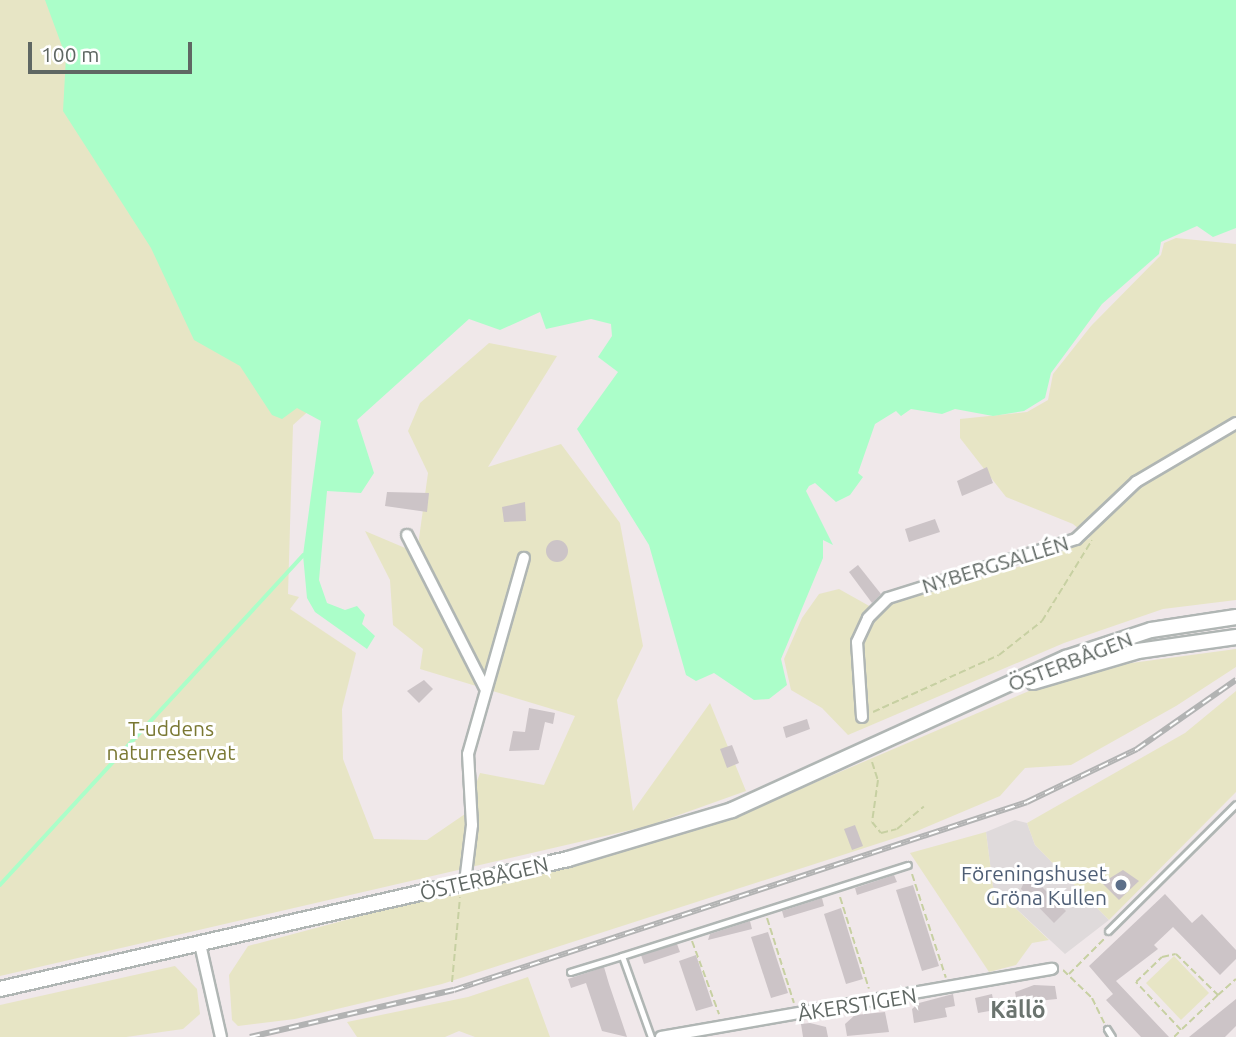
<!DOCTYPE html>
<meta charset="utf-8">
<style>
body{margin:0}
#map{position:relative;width:1236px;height:1037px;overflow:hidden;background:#f0e8ea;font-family:Ubuntu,sans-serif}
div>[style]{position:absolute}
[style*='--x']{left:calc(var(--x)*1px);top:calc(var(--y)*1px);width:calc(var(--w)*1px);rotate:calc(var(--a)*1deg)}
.industrial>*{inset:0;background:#dfdadb}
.green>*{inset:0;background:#e7e5c5}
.water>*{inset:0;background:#abfec9}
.stream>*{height:3.5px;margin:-1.75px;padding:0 1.75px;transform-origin:1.75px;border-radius:1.75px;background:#abfec9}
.building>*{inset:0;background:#ccc4c7}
.round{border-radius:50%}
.path>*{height:2px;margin-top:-1px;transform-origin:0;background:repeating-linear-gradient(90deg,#c7d0a2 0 7px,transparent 0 10.5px)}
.roads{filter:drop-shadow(2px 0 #b0b6b4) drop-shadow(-2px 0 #b0b6b4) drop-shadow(0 2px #b0b6b4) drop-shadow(0 -2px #b0b6b4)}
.service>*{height:5px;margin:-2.5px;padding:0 2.5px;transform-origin:2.5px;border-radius:2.5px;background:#fff}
.minor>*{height:10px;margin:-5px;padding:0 5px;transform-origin:5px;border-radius:5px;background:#fff}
.secondary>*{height:14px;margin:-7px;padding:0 7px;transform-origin:7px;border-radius:7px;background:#fff}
.rail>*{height:6px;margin-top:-3px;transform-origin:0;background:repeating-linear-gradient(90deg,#fff 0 10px,#b2b3b3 0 20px);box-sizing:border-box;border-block:2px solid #b2b3b3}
.dots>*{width:19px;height:19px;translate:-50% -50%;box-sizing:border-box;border:4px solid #fff;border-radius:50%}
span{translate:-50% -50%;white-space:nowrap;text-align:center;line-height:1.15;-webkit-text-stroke:6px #fff;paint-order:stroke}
.street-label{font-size:21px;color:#5f6763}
.park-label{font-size:21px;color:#7a7833}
.service-label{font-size:21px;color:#4e5e75}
.right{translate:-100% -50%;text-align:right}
.neighbourhood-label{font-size:23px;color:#6b746f;font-weight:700}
.scale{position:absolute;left:28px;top:42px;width:164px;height:32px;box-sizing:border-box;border:4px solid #5f6763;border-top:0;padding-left:9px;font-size:21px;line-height:24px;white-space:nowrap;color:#5f6763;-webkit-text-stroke:5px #fff;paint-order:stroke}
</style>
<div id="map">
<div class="industrial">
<i style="clip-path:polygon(1015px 820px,1027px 823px,1035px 845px,1109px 920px,1065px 954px,993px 887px,986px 832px)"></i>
</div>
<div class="green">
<i style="clip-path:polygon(0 0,305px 0,334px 388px,293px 425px,288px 594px,299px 597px,290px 609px,356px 653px,342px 709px,343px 759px,374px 839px,427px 840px,465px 814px,480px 773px,544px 785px,575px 716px,420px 669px,423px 649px,393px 625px,390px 580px,365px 531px,417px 553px,428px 473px,408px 431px,420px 403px,489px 343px,557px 356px,488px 467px,561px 444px,620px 523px,643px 646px,617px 700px,633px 811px,710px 703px,746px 791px,648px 826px,0 976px)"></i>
<i style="clip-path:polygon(1176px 238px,1236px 244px,1236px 600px,1163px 609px,1064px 643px,848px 735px,822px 708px,791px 690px,784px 659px,802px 618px,819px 594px,839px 589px,880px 612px,893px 601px,1029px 564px,1090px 538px,1073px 524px,1006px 497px,960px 438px,960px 419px,1027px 412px,1048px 400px,1053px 374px,1091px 326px,1161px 255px,1164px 243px)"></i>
<i style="clip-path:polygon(1236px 649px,1236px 667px,1176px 706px,1071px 765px,1025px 768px,1000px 796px,917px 831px,442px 984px,295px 1019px,238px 1026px,232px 1020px,229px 975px,248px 946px,737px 816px,1029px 691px,1109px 666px)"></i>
<i style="clip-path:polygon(1236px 691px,1236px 792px,1109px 920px,1035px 845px,1027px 823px,1185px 733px)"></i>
<i style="clip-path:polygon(986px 832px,993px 887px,1049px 940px,1032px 943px,1016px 965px,989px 972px,910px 853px)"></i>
<i style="clip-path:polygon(1174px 956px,1209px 993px,1181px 1020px,1146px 983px)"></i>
<i style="clip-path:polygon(175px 966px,197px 989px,200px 1014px,183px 1029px,126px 1037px,0 1037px,0 1005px)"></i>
<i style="clip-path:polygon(528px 977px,550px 1037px,475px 1037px,459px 1031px,445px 1037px,357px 1037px,347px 1022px,468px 997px)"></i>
</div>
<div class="water">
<i style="clip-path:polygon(45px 0,1236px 0,1236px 228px,1213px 237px,1197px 226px,1161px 242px,1159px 254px,1102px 304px,1051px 373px,1045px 398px,1024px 411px,993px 416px,955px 409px,942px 414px,911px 409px,901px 416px,896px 411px,875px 424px,858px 473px,863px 477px,850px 495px,836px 502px,815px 483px,809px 486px,806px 491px,833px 545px,823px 540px,823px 558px,781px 659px,787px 685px,769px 699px,754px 700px,714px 673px,696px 681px,686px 675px,649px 545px,577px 429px,618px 372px,598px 357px,612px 336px,611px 324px,591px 319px,546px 329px,540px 312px,500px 330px,469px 319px,357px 420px,374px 473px,361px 493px,327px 491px,319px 580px,327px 603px,345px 610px,357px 606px,365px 615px,362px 624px,375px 636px,367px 649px,315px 612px,307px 598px,303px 555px,321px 421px,297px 408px,282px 419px,272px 415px,240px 366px,194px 340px,151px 248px,63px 111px,66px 57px)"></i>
</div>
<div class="stream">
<i style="--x:0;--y:885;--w:448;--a:-47.4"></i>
</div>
<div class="building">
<i style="clip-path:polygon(987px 467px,993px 483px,962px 496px,957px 481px)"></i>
<i style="clip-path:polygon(387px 492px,429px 493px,427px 512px,385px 506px)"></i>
<i style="clip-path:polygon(525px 502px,526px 521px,504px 522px,502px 507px)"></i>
<i style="clip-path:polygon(935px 519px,940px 532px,909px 542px,905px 529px)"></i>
<i class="round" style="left:546px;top:540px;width:22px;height:22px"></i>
<i style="clip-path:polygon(858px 565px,881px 594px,872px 603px,849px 572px)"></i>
<i style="clip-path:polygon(424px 680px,433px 689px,419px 703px,407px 691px)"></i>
<i style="clip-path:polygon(529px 708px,555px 713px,553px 724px,545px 722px,539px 750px,509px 751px,513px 731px,525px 732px)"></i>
<i style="clip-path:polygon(807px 719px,810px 729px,786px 738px,783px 727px)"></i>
<i style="clip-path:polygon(732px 745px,739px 763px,727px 768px,720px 749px)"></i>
<i style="clip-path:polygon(855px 825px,863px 846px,852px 850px,844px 829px)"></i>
<i style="clip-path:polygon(1123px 870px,1139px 881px,1119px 900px,1102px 883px)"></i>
<i style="clip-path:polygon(1028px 873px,1066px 911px,1054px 923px,1021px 889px)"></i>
<i style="clip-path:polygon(894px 875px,897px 882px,857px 895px,855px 888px)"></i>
<i style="clip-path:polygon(913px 885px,939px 966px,922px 971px,896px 890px)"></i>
<i style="clip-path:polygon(1165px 894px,1192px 923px,1202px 914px,1236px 950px,1236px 959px,1220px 975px,1173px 927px,1154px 945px,1158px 949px,1116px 981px,1169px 1037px,1141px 1037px,1106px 1000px,1113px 994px,1089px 966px)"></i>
<i style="clip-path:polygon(822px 898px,824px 906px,784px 918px,782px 911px)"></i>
<i style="clip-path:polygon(841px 908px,863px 979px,846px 984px,824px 914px)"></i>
<i style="clip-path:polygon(750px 921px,752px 929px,708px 940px,710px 934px)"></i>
<i style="clip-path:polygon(768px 932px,788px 993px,771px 998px,751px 937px)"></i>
<i style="clip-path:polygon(677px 944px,680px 952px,644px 964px,641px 955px)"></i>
<i style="clip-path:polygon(696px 955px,713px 1006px,696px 1011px,679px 961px)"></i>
<i style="clip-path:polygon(604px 967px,609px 984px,627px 1037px,602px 1031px,586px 983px,571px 988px,568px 979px)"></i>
<i style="clip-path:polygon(1034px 985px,1055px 986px,1057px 999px,1017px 1003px,1015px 992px)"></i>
<i style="clip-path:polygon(953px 994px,955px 1006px,945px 1008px,947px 1017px,914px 1023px,912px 1009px,919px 1003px)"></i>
<i style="clip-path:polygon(992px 994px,995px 1010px,978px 1013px,975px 998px)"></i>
<i style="clip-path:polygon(1236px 999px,1236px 1026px,1225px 1037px,1189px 1037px)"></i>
<i style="clip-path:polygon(885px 1012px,889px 1032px,847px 1036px,845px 1024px,855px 1015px)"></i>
<i style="clip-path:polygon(810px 1023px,826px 1027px,828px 1037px,803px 1037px,801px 1024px)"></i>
</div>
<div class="path">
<i style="--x:873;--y:712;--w:138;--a:-24.3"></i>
<i style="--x:999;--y:655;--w:55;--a:-38.3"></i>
<i style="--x:1042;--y:621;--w:95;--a:-58.3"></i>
<i style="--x:872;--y:762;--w:19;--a:72"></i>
<i style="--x:878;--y:780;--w:42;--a:98.1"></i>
<i style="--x:872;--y:822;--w:14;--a:51"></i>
<i style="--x:881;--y:833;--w:16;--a:-14"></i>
<i style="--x:897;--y:829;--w:35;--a:-40"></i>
<i style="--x:912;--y:874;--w:109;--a:71.9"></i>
<i style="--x:840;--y:897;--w:96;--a:72.5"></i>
<i style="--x:767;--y:918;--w:89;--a:72.4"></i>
<i style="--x:692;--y:941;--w:78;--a:69.7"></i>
<i style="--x:1063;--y:970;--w:40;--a:44"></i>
<i style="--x:1092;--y:998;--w:28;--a:64"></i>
<i style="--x:1069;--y:974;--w:51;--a:-45"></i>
<i style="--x:452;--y:982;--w:85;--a:-84.6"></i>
<i style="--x:1182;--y:1029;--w:50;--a:-43.4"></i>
<i style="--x:1174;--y:1037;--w:10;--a:-45"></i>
<i style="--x:1181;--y:1030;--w:66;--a:-133.2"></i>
<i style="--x:1136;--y:982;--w:36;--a:-44"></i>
<i style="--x:1162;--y:957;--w:14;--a:-12"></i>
<i style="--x:1176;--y:954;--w:59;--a:44.3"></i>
<i style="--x:1218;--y:995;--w:24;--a:-42"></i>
</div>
<div class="roads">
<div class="service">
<i style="--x:1108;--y:931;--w:180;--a:-44.8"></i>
<i style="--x:622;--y:956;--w:300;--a:-17.7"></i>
<i style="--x:570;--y:972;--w:54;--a:-17.1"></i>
<i style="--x:622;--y:956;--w:86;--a:70.3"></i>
<i style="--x:1107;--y:1029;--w:9;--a:58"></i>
</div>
<div class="minor">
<i style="--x:407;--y:535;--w:172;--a:63"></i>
<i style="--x:862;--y:717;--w:75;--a:-93.8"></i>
<i style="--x:857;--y:642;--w:26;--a:-65"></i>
<i style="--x:868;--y:618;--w:28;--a:-45"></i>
<i style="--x:888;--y:598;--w:197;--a:-17.4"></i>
<i style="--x:1076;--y:539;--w:83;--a:-43.5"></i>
<i style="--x:1136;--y:482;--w:116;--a:-30.5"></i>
<i style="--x:465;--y:882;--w:57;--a:-83"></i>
<i style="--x:472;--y:825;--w:71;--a:-93.2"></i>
<i style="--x:468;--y:754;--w:204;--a:-74.1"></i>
<i style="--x:200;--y:944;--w:95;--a:77.3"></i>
<i style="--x:661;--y:1037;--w:397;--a:-9.9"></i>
</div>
<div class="secondary">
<i style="--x:1033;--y:682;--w:109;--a:-16.4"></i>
<i style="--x:1138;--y:651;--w:99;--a:-8.1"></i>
<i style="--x:0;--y:989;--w:583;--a:-12.89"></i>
<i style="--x:568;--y:859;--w:171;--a:-16.6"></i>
<i style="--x:732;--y:810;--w:367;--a:-24.5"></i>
<i style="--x:1066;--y:658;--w:89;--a:-18.2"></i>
<i style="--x:1151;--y:630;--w:86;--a:-8.7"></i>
</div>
</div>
<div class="rail">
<i style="--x:250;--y:1037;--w:209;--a:-13"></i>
<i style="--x:454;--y:990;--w:603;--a:-18.16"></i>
<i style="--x:1027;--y:802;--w:122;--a:-25.7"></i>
<i style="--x:1137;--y:749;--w:121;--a:-34.9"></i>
</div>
<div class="dots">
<i style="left:1121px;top:885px;background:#5c6f8a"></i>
</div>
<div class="street-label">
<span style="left:995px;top:564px;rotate:-17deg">NYBERGSALLÉN</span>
<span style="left:1070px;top:661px;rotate:-21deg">ÖSTERBÅGEN</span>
<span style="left:484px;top:878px;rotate:-13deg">ÖSTERBÅGEN</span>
<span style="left:857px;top:1004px;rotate:-9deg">ÅKERSTIGEN</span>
</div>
<div class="park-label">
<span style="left:171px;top:740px">T-uddens<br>naturreservat</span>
</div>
<div class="service-label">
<span class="right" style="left:1107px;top:885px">Föreningshuset<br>Gröna Kullen</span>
</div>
<div class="neighbourhood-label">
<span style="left:1018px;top:1010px">Källö</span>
</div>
<div class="scale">100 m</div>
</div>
